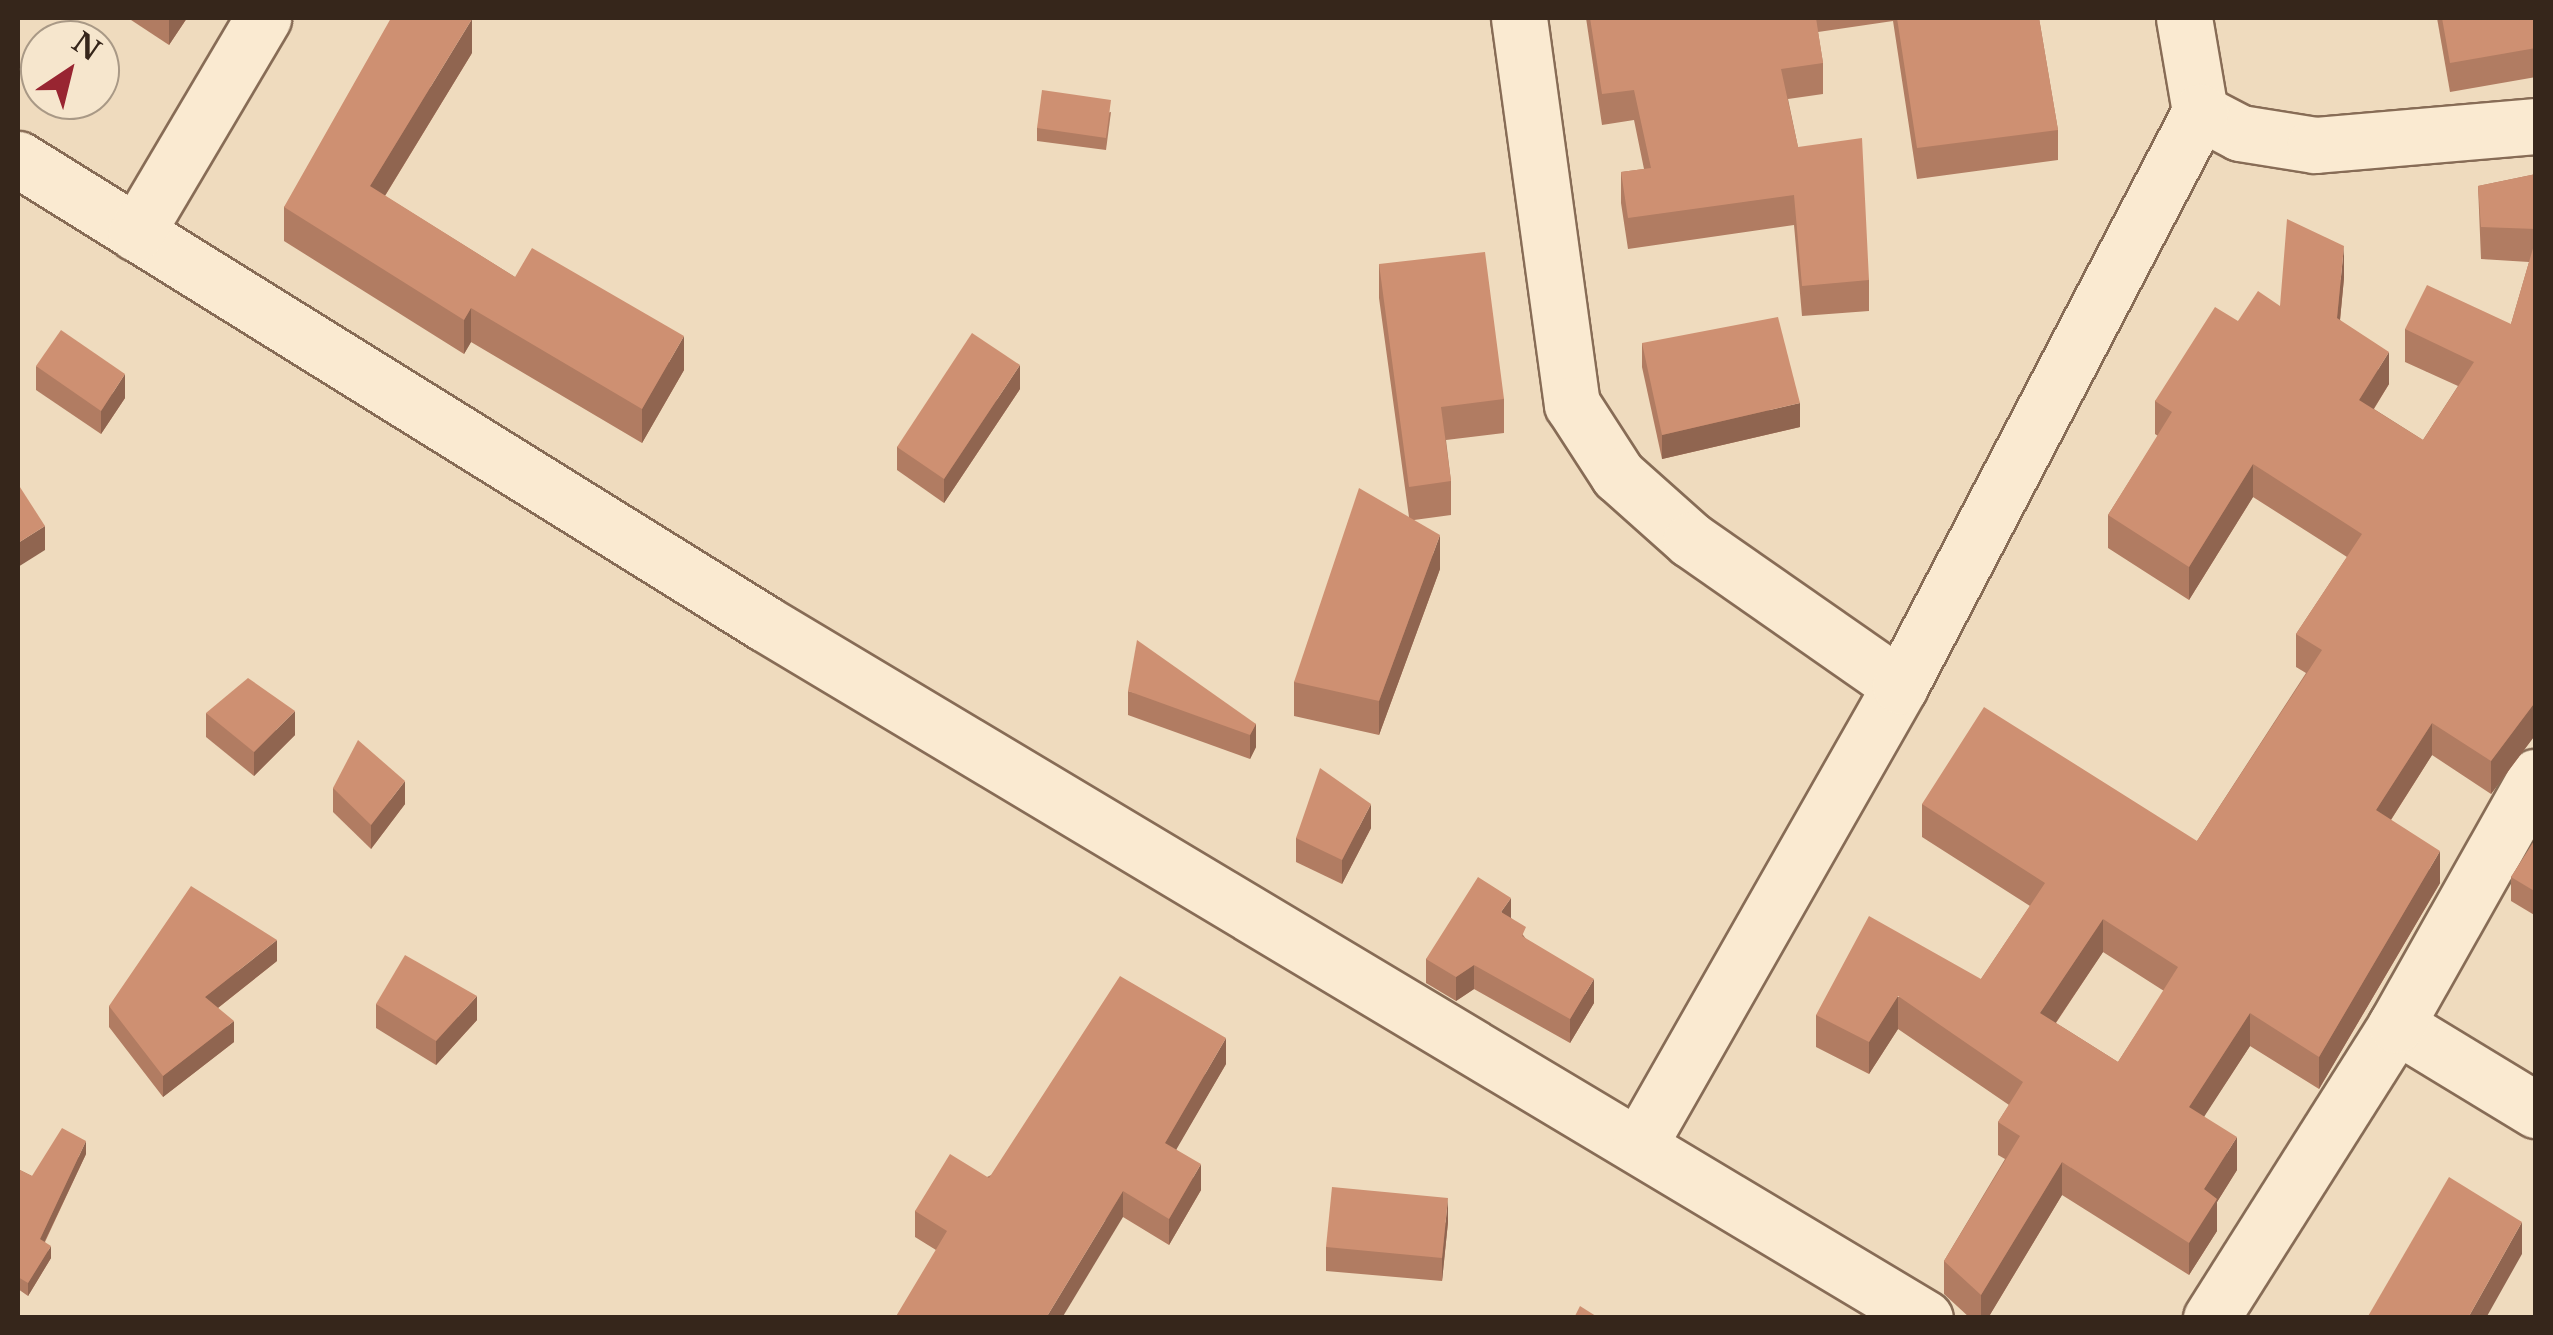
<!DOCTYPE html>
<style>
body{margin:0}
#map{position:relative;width:2553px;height:1335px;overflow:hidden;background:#efdbbe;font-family:"Libre Baskerville",serif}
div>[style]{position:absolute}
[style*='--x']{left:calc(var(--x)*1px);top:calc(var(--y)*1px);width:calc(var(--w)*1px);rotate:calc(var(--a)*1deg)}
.roads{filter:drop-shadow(2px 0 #876c56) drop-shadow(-2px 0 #876c56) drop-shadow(0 2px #876c56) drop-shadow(0 -2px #876c56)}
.minor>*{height:55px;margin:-27.5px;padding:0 27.5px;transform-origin:27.5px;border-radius:27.5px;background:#faead1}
.wall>*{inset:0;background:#b17c62}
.shaded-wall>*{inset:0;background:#906550}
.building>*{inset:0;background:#ce9072}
span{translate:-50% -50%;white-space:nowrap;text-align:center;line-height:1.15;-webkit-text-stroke:8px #f6e6cd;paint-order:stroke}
.frame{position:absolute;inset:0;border:20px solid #36261b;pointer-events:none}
.north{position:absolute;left:20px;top:20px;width:100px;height:100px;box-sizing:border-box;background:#f6e6cd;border:2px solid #a99986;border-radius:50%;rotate:35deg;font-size:28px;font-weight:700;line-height:40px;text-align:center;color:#36261b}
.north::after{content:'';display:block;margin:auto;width:35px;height:45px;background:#982531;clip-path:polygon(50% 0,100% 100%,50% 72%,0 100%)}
</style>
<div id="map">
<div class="roads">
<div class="minor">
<i style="--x:1519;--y:18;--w:390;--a:82.2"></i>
<i style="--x:1572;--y:404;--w:85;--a:57.1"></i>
<i style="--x:1618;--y:475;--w:98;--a:41.7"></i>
<i style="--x:1691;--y:540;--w:255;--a:34.9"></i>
<i style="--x:2184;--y:18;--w:95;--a:80.3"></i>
<i style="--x:2200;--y:112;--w:45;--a:27.7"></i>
<i style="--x:2240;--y:133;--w:76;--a:9.1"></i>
<i style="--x:2315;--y:145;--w:222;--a:-4.9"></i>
<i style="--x:18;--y:159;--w:879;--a:31.88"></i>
<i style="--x:764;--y:623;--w:1353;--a:30.91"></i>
<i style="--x:136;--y:233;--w:250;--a:-59.4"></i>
<i style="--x:2396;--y:1025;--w:164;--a:31.3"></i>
<i style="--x:1640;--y:1143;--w:526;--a:-60.36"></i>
<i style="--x:1900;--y:686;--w:648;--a:-62.41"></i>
<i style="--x:2211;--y:1318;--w:347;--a:-57.7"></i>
<i style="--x:2396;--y:1025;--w:285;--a:-60.6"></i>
</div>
</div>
<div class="wall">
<i style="clip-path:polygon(128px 18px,187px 18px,169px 45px)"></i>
<i style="clip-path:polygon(1586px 18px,2039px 18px,2058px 130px,2058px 160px,1917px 179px,1893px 21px,1818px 32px,1823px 63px,1823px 94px,1788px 99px,1798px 147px,1869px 280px,1869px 311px,1802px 316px,1794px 225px,1628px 249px,1621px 203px,1621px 172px,1644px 169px,1634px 120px,1602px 125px)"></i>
<i style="clip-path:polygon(2437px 18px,2536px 18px,2536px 77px,2450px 92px)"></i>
<i style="clip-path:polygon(472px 53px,385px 196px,515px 277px,684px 370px,642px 443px,471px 342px,464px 354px,284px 241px,284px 207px)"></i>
<i style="clip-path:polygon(1111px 112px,1106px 150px,1037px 141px,1037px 128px)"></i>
<i style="clip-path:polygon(evenodd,2536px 174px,2536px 734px,2491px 794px,2432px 755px,2391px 820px,2440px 883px,2319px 1089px,2250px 1046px,2204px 1116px,2237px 1170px,2217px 1202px,2217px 1231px,2189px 1275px,2062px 1195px,1988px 1318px,1970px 1318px,1944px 1294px,1944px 1261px,2005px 1159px,1998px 1155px,1998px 1122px,2009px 1105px,1898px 1029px,1869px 1074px,1816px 1047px,1816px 1015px,1981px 979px,2030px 906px,1922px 837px,1922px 804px,2197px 841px,2306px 673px,2296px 667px,2296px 634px,2347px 557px,2253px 497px,2189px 600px,2108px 548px,2108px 515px,2158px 436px,2155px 434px,2155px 401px,2238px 321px,2280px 306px,2344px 278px,2340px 320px,2389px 384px,2374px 409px,2423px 440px,2458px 386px,2405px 362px,2405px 329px,2511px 324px,2529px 262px,2481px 259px,2478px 186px,2536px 174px,2103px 952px,2164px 991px,2118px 1062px,2056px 1023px,2103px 952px)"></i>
<i style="clip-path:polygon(1379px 264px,1504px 399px,1504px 433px,1446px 440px,1451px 481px,1451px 515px,1414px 520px,1440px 569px,1379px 735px,1294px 716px,1294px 682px,1409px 517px,1379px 298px)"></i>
<i style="clip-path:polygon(1642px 343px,1800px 427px,1662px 459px,1642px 367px)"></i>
<i style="clip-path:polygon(36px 366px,125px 398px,101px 434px,36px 390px)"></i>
<i style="clip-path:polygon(1020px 389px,944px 503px,897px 470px,897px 447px)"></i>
<i style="clip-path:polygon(1128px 691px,1256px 724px,1256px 747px,1250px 759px,1128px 715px)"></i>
<i style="clip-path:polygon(206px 713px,295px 735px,254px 776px,206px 737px)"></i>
<i style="clip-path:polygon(333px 788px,405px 804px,371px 849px,333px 812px)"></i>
<i style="clip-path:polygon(1371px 828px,1342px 884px,1296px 862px,1296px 838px)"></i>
<i style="clip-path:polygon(2536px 838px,2536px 916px,2511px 901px,2511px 877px)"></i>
<i style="clip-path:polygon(1511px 918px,1526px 939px,1594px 1003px,1570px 1043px,1474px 989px,1456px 1001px,1426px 983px,1426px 959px)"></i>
<i style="clip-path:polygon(277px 961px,218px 1008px,234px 1042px,163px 1097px,109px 1027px,109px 1006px)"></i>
<i style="clip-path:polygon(376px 1004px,477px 1020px,436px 1065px,376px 1028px)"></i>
<i style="clip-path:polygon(1226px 1064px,1176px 1149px,1201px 1190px,1169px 1245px,1123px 1217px,936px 1250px,915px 1237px,915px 1211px)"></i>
<i style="clip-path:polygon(86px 1154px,45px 1242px,51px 1258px,28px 1296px,18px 1289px,18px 1169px,32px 1176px)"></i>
<i style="clip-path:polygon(1448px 1222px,1442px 1281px,1326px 1271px,1326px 1247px)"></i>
</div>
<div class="shaded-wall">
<i style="clip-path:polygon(169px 18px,187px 18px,169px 45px)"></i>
<i style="clip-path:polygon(472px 19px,472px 53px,370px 220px,370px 186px)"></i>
<i style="clip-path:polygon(2344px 246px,2344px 278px,2337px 351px,2337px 318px)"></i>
<i style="clip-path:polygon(471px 308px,471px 342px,464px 354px,464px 320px)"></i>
<i style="clip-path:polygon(684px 336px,684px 370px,642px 443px,642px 409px)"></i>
<i style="clip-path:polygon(2389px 352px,2389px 384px,2359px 432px,2359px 400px)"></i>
<i style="clip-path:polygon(1020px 365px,1020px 389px,944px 503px,944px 479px)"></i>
<i style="clip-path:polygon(125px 374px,125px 398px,101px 434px,101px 411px)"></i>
<i style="clip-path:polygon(1800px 403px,1800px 427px,1662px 459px,1662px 435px)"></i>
<i style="clip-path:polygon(2253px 464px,2253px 497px,2189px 600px,2189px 567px)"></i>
<i style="clip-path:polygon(45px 526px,45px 550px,18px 567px,18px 543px)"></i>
<i style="clip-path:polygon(1440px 535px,1440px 569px,1379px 735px,1379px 701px)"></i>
<i style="clip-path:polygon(2536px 701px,2536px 734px,2491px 794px,2491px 761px)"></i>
<i style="clip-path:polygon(295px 711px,295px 735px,254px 776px,254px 752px)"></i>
<i style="clip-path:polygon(2432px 723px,2432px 755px,2376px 843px,2376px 810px)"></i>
<i style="clip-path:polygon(1256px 724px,1256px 747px,1250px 759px,1250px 735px)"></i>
<i style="clip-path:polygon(405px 781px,405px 804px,371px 849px,371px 825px)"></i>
<i style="clip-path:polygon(1371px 804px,1371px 828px,1342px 884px,1342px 860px)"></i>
<i style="clip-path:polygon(2440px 851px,2440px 883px,2319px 1089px,2319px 1057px)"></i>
<i style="clip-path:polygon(1511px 898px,1511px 922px,1501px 912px)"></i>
<i style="clip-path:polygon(2103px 919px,2103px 952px,2040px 1046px,2040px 1013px)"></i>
<i style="clip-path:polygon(277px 940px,277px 961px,205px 1018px,205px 997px)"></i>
<i style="clip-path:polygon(1474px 965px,1474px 989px,1456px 1001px,1456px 977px)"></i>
<i style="clip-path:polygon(1594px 979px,1594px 1003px,1570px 1043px,1570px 1019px)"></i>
<i style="clip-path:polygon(477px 996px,477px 1020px,436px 1065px,436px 1041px)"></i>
<i style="clip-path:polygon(1898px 996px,1898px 1029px,1869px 1074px,1869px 1042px)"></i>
<i style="clip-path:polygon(2250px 1013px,2250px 1046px,2189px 1140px,2189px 1107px)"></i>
<i style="clip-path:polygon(234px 1021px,234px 1042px,163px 1097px,163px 1076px)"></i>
<i style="clip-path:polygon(1226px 1038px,1226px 1064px,1165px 1169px,1165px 1143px)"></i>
<i style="clip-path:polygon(2237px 1137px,2237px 1170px,2217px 1202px,2217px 1231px,2189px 1275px,2189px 1243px,2204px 1189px)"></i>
<i style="clip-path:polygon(86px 1141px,86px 1154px,40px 1251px,40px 1239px)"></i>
<i style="clip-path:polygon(2062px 1162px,2062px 1195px,1988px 1318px,1981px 1318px,1981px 1295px)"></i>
<i style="clip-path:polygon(1201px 1164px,1201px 1190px,1169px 1245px,1169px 1219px)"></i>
<i style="clip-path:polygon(1123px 1191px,1123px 1217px,1062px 1318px,1046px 1318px)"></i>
<i style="clip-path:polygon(1448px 1198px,1448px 1222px,1442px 1281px,1442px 1258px)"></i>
<i style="clip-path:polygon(2522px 1222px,2522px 1254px,2486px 1318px,2468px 1318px)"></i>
<i style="clip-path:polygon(51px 1246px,51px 1258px,28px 1296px,28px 1283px)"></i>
</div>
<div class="building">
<i style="clip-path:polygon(391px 18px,472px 19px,370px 186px,515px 277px,532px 248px,684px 336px,642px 409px,471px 308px,464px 320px,284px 207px)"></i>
<i style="clip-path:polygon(1590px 18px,1816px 18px,1823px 63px,1781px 69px,1798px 147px,1862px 138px,1869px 280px,1802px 286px,1794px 195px,1628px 218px,1621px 172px,1651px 168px,1634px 90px,1602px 94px)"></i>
<i style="clip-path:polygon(1897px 18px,2039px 18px,2058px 130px,1917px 148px)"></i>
<i style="clip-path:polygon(2442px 18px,2536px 18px,2536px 48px,2450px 63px)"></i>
<i style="clip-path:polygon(1042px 90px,1111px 100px,1106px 138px,1037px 128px)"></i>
<i style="clip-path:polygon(2536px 174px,2536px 229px,2481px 227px,2478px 186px)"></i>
<i style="clip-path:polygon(evenodd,2287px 219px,2344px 246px,2337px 318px,2389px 352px,2359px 400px,2423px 440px,2474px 362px,2405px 329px,2427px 285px,2511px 324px,2536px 238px,2536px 701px,2491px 761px,2432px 723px,2376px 810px,2440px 851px,2319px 1057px,2250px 1013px,2189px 1107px,2237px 1137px,2204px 1189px,2217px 1199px,2189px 1243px,2062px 1162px,1981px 1295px,1944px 1261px,2020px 1136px,1998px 1122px,2023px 1082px,1898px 996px,1869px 1042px,1816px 1015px,1869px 916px,1981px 979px,2045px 883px,1922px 804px,1984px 707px,2197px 841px,2322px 650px,2296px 634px,2362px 534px,2253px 464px,2189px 567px,2108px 515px,2172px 412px,2155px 401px,2215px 307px,2238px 321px,2258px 291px,2280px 306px,2287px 219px,2103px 919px,2178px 967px,2118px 1062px,2040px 1013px,2103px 919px)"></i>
<i style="clip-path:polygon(1485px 252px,1504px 399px,1441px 407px,1451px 481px,1409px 487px,1379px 264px)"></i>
<i style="clip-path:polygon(1778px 317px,1800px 403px,1662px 435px,1642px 343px)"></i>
<i style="clip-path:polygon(61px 330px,125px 374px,101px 411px,36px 366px)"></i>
<i style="clip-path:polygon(972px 333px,1020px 365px,944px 479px,897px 447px)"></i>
<i style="clip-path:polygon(18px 484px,45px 526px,18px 543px)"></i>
<i style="clip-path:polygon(1359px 488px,1440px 535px,1379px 701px,1294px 682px)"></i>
<i style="clip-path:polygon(1137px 640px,1256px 724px,1250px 735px,1128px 691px)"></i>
<i style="clip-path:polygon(248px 678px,295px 711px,254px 752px,206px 713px)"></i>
<i style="clip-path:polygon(358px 740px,405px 781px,371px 825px,333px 788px)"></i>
<i style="clip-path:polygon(1320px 768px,1371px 804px,1342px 860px,1296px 838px)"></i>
<i style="clip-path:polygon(2536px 838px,2536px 892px,2511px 877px)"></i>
<i style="clip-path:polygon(1478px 877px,1511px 898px,1501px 912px,1526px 927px,1522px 936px,1594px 979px,1570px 1019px,1474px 965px,1456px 977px,1426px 959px)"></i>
<i style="clip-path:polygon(191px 886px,277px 940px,205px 997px,234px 1021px,163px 1076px,109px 1006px)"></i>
<i style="clip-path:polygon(405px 955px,477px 996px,436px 1041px,376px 1004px)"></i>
<i style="clip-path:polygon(1120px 976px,1226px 1038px,1165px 1143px,1201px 1164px,1169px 1219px,1123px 1191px,1046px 1318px,895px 1318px,947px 1231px,915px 1211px,950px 1154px,989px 1178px)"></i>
<i style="clip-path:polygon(62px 1128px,86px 1141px,40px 1239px,51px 1246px,28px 1283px,18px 1277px,18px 1169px,32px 1176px)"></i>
<i style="clip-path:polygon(2449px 1177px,2522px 1222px,2468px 1318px,2367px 1318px)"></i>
<i style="clip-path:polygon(1332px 1187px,1448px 1198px,1442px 1258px,1326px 1247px)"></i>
<i style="clip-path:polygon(1580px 1306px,1599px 1318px,1574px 1318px)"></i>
</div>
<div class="frame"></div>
<div class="north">N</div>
</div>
